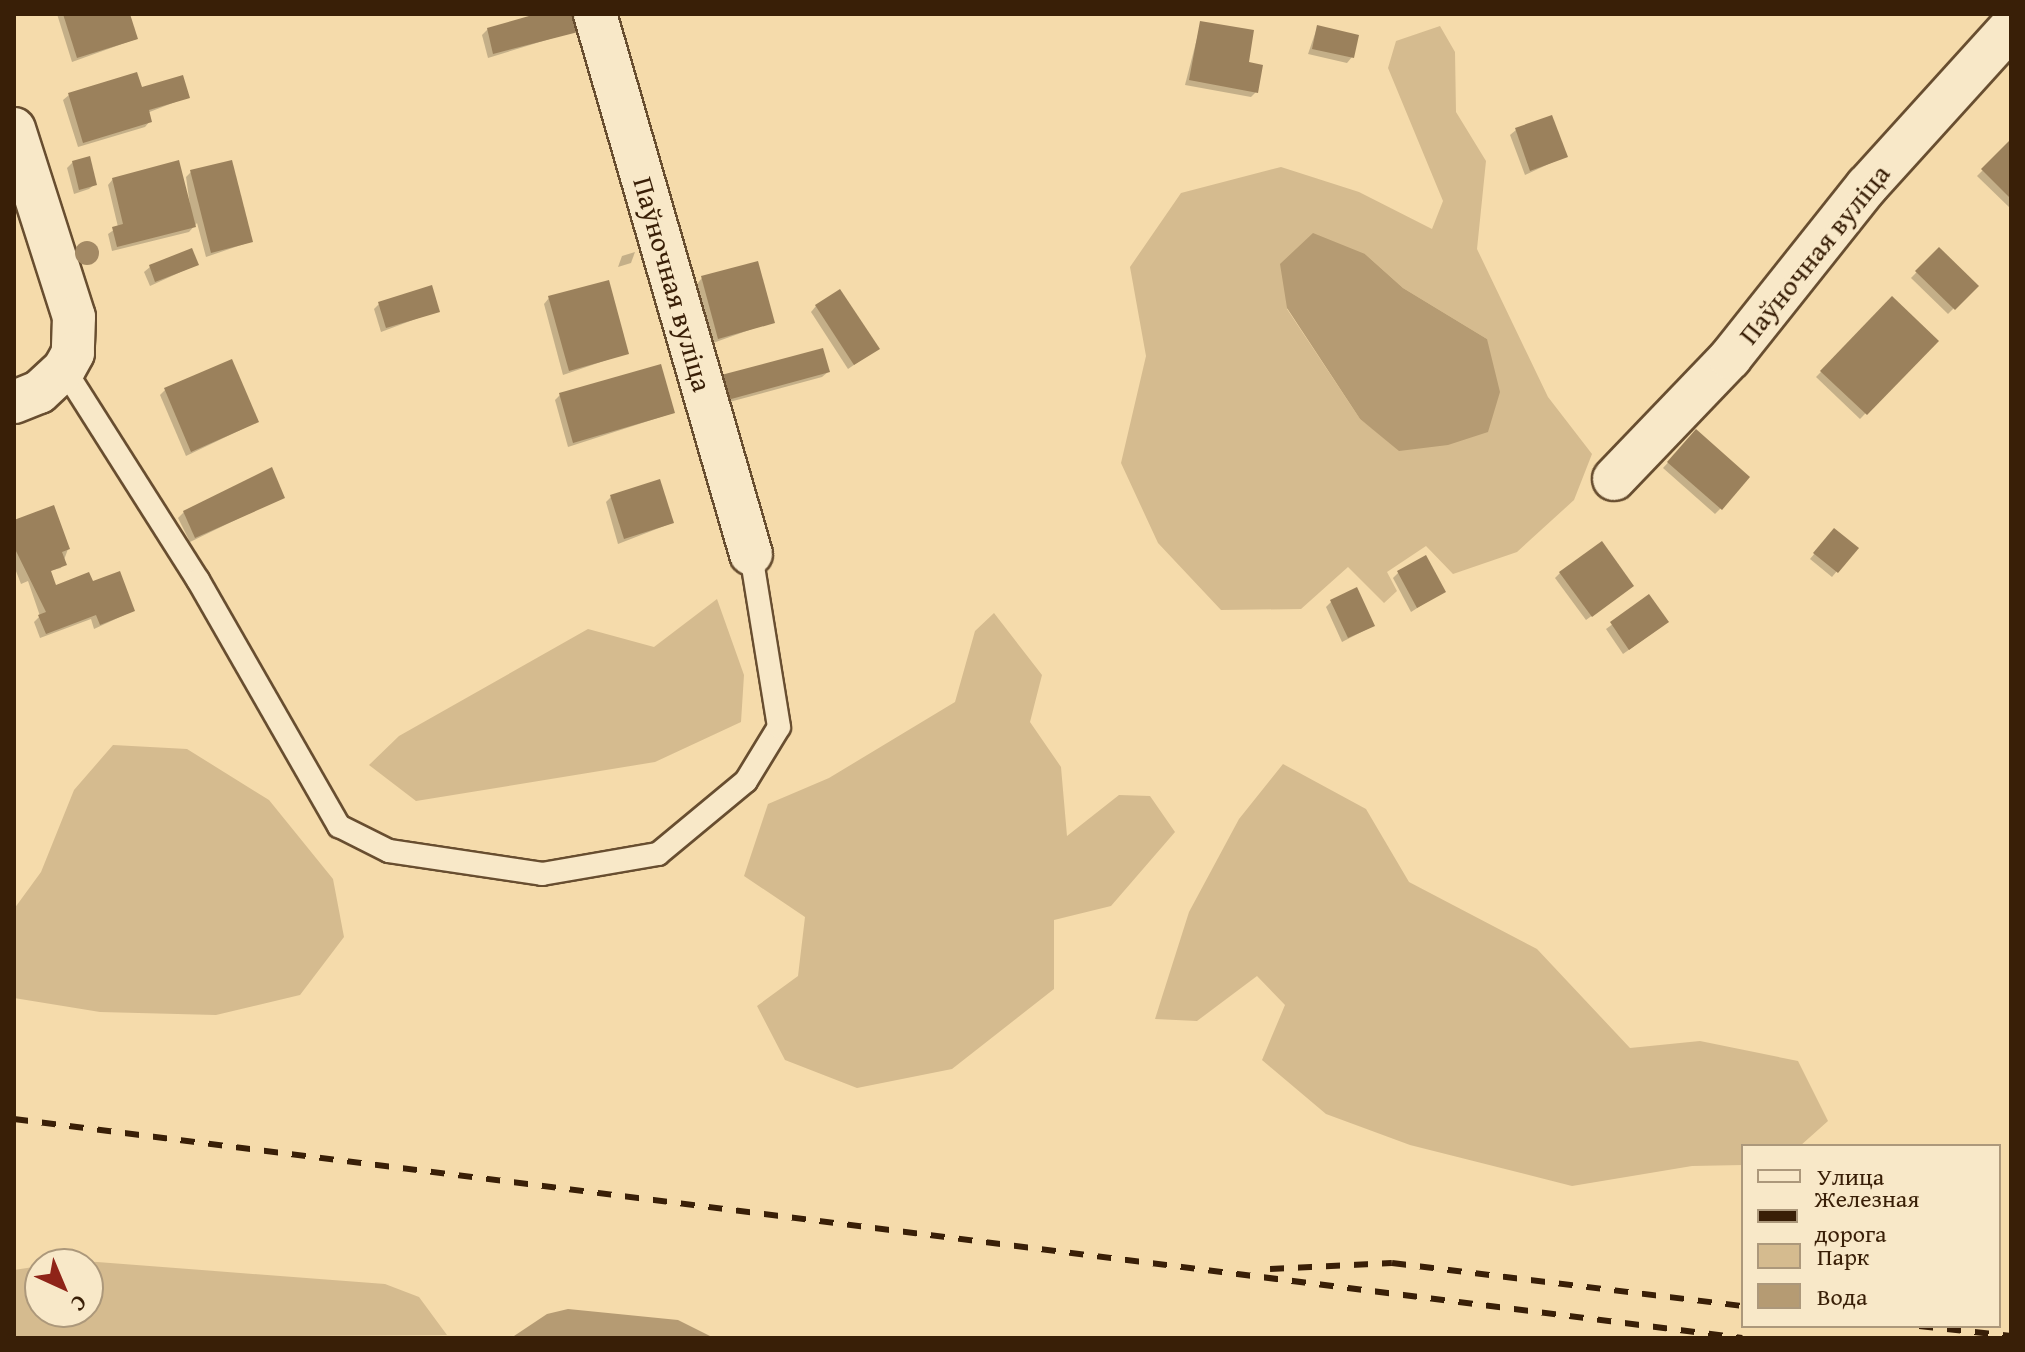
<!DOCTYPE html>
<meta charset="utf-8">
<style>
body{margin:0}
#map{position:relative;width:2025px;height:1352px;overflow:hidden;background:#f5dbab;font-family:"Gentium Book Plus",serif}
div>[style]{position:absolute}
[style*='--x']{left:calc(var(--x)*1px);top:calc(var(--y)*1px);width:calc(var(--w)*1px);rotate:calc(var(--a)*1deg)}
.green>*{inset:0;background:#d5bb8f}
.water>*{inset:0;background:#b59b73}
.shadow>*{inset:0;background:#0003}
.building>*{inset:0;background:#9b815c}
.roads{filter:drop-shadow(2px 0 #684e30) drop-shadow(-2px 0 #684e30) drop-shadow(0 2px #684e30) drop-shadow(0 -2px #684e30)}
.lane>*{height:22px;margin:-11px;padding:0 11px;transform-origin:11px;border-radius:11px;background:#f8e8c8}
.street>*{height:42px;margin:-21px;padding:0 21px;transform-origin:21px;border-radius:21px;background:#f8e8c8}
.rail>*{height:6px;margin-top:-3px;transform-origin:0;background:repeating-linear-gradient(90deg,#391f07 0 14px,transparent 0 28px)}
.trees>*{width:24px;height:24px;margin:-12px;border-radius:50%;background:#a38964}
span{translate:-50% -50%;white-space:nowrap;text-align:center;line-height:1.15;-webkit-text-stroke:7px #f8e8c8;paint-order:stroke}
.street-label{font-size:28px;color:#391f07}
.frame{position:absolute;inset:0;border:16px solid #391f07;pointer-events:none}
.legend{position:absolute;left:1741px;top:1144px;width:260px;height:184px;box-sizing:border-box;background:#f8e8c8;border:2px solid #ac987b;margin:0;padding:10px 14px;list-style:none;font-size:24px;color:#391f07}
.legend li{display:flex;align-items:center;gap:16px;height:40px}
.legend b{width:40px;border:2px solid #ac987b}
.north{position:absolute;left:24px;top:1248px;width:80px;height:80px;box-sizing:border-box;background:#f8e8c8;border:2px solid #ac987b;border-radius:50%;rotate:136deg;font-size:22px;font-weight:700;line-height:32px;text-align:center;color:#391f07}
.north::after{content:'';display:block;margin:auto;width:28px;height:36px;background:#8f2418;clip-path:polygon(50% 0,100% 100%,50% 72%,0 100%)}
</style>
<div id="map">
<div class="green">
<i style="clip-path:polygon(evenodd,1440px 26px,1455px 52px,1456px 112px,1486px 161px,1477px 249px,1548px 397px,1592px 454px,1574px 500px,1517px 552px,1453px 574px,1426px 546px,1387px 572px,1397px 591px,1384px 603px,1348px 567px,1301px 609px,1221px 610px,1158px 543px,1121px 463px,1146px 356px,1130px 267px,1181px 193px,1281px 167px,1359px 192px,1432px 229px,1443px 201px,1388px 68px,1396px 41px,1440px 26px,1365px 254px,1403px 288px,1487px 339px,1400px 450px,1360px 419px,1287px 309px,1365px 254px)"></i>
<i style="clip-path:polygon(717px 599px,744px 675px,741px 722px,655px 762px,416px 801px,369px 765px,399px 736px,588px 629px,654px 647px)"></i>
<i style="clip-path:polygon(994px 613px,1042px 675px,1030px 722px,1061px 767px,1067px 836px,1119px 795px,1150px 796px,1175px 832px,1111px 906px,1054px 920px,1054px 989px,952px 1069px,857px 1088px,785px 1060px,757px 1006px,798px 976px,805px 917px,744px 876px,768px 804px,829px 778px,955px 702px,975px 631px)"></i>
<i style="clip-path:polygon(113px 745px,187px 749px,269px 800px,333px 879px,344px 937px,300px 995px,216px 1015px,100px 1012px,14px 998px,14px 909px,41px 872px,74px 790px)"></i>
<i style="clip-path:polygon(1283px 764px,1366px 809px,1409px 882px,1537px 949px,1630px 1048px,1700px 1041px,1798px 1061px,1828px 1121px,1800px 1146px,1743px 1146px,1743px 1165px,1692px 1166px,1572px 1186px,1410px 1145px,1326px 1114px,1262px 1060px,1285px 1005px,1257px 976px,1197px 1021px,1155px 1019px,1189px 912px,1239px 819px)"></i>
<i style="clip-path:polygon(84px 1261px,385px 1284px,419px 1297px,447px 1335px,14px 1338px,14px 1270px,40px 1266px,40px 1312px,88px 1312px,88px 1264px,61px 1264px)"></i>
</div>
<div class="water">
<i style="clip-path:polygon(1313px 233px,1365px 254px,1403px 288px,1487px 339px,1500px 392px,1488px 432px,1448px 445px,1399px 451px,1360px 419px,1287px 308px,1280px 264px)"></i>
<i style="clip-path:polygon(568px 1309px,678px 1320px,714px 1338px,511px 1338px,547px 1314px)"></i>
</div>
<div class="shadow">
<i style="clip-path:polygon(57px 14px,128px 14px,136px 39px,72px 62px)"></i>
<i style="clip-path:polygon(544px 14px,579px 30px,488px 58px,482px 35px,488px 29px)"></i>
<i style="clip-path:polygon(1201px 23px,1256px 92px,1251px 97px,1185px 85px)"></i>
<i style="clip-path:polygon(1317px 28px,1352px 57px,1347px 63px,1308px 54px)"></i>
<i style="clip-path:polygon(140px 90px,188px 97px,147px 113px,150px 121px,145px 127px,78px 147px,63px 100px,69px 95px)"></i>
<i style="clip-path:polygon(1516px 130px,1566px 156px,1525px 175px,1510px 135px)"></i>
<i style="clip-path:polygon(2011px 142px,2011px 209px,1977px 176px)"></i>
<i style="clip-path:polygon(73px 162px,95px 184px,89px 189px,74px 194px,67px 168px)"></i>
<i style="clip-path:polygon(191px 172px,250px 242px,206px 257px,197px 223px,189px 232px,112px 251px,108px 234px,118px 227px,108px 185px,113px 179px,192px 220px,186px 177px)"></i>
<i style="clip-path:polygon(1939px 249px,1976px 286px,1948px 314px,1911px 278px)"></i>
<i style="clip-path:polygon(635px 252px,631px 263px,618px 267px,622px 256px)"></i>
<i style="clip-path:polygon(196px 265px,150px 286px,144px 272px,150px 267px)"></i>
<i style="clip-path:polygon(702px 278px,772px 322px,713px 343px,697px 284px)"></i>
<i style="clip-path:polygon(549px 298px,627px 353px,563px 375px,544px 304px)"></i>
<i style="clip-path:polygon(1892px 299px,1936px 341px,1860px 419px,1816px 377px)"></i>
<i style="clip-path:polygon(379px 304px,437px 311px,381px 332px,374px 309px)"></i>
<i style="clip-path:polygon(816px 306px,877px 349px,848px 369px,811px 312px)"></i>
<i style="clip-path:polygon(828px 372px,822px 377px,707px 408px,707px 381px)"></i>
<i style="clip-path:polygon(165px 390px,257px 422px,186px 456px,160px 395px)"></i>
<i style="clip-path:polygon(560px 395px,673px 413px,568px 447px,555px 400px)"></i>
<i style="clip-path:polygon(1696px 432px,1721px 508px,1715px 514px,1663px 468px)"></i>
<i style="clip-path:polygon(283px 497px,190px 542px,178px 518px,184px 512px)"></i>
<i style="clip-path:polygon(611px 497px,672px 523px,618px 544px,606px 502px)"></i>
<i style="clip-path:polygon(14px 522px,68px 549px,61px 568px,41px 573px,55px 588px,92px 584px,133px 611px,94px 629px,91px 619px,40px 638px,34px 622px,40px 616px,28px 581px,21px 584px,14px 566px)"></i>
<i style="clip-path:polygon(1829px 536px,1856px 548px,1832px 577px,1810px 559px)"></i>
<i style="clip-path:polygon(1398px 573px,1444px 591px,1411px 612px,1393px 578px)"></i>
<i style="clip-path:polygon(1560px 573px,1626px 591px,1586px 620px,1555px 578px)"></i>
<i style="clip-path:polygon(1649px 597px,1661px 627px,1623px 654px,1606px 629px)"></i>
<i style="clip-path:polygon(1332px 601px,1373px 626px,1342px 642px,1326px 607px)"></i>
</div>
<div class="building">
<i style="clip-path:polygon(63px 14px,130px 14px,138px 39px,77px 58px)"></i>
<i style="clip-path:polygon(536px 14px,577px 14px,582px 31px,493px 54px,487px 28px)"></i>
<i style="clip-path:polygon(1200px 21px,1254px 30px,1249px 62px,1263px 65px,1258px 93px,1189px 80px)"></i>
<i style="clip-path:polygon(1317px 25px,1359px 35px,1354px 58px,1312px 49px)"></i>
<i style="clip-path:polygon(137px 72px,142px 87px,183px 75px,190px 98px,149px 110px,152px 122px,83px 143px,68px 93px)"></i>
<i style="clip-path:polygon(1552px 115px,1568px 157px,1530px 171px,1515px 128px)"></i>
<i style="clip-path:polygon(2011px 139px,2011px 199px,1981px 169px)"></i>
<i style="clip-path:polygon(90px 156px,97px 185px,79px 190px,72px 161px)"></i>
<i style="clip-path:polygon(179px 160px,196px 227px,117px 247px,112px 227px,123px 224px,112px 178px)"></i>
<i style="clip-path:polygon(232px 160px,253px 242px,211px 253px,190px 170px)"></i>
<i style="clip-path:polygon(1939px 247px,1979px 286px,1955px 310px,1915px 271px)"></i>
<i style="clip-path:polygon(192px 248px,199px 265px,155px 282px,149px 265px)"></i>
<i style="clip-path:polygon(758px 261px,775px 323px,718px 339px,701px 276px)"></i>
<i style="clip-path:polygon(609px 280px,629px 354px,569px 371px,548px 296px)"></i>
<i style="clip-path:polygon(432px 285px,440px 312px,386px 328px,378px 302px)"></i>
<i style="clip-path:polygon(840px 289px,880px 349px,854px 365px,815px 305px)"></i>
<i style="clip-path:polygon(1892px 296px,1939px 341px,1867px 415px,1820px 371px)"></i>
<i style="clip-path:polygon(823px 348px,830px 372px,713px 404px,706px 379px)"></i>
<i style="clip-path:polygon(232px 359px,259px 422px,191px 452px,164px 388px)"></i>
<i style="clip-path:polygon(661px 364px,675px 413px,573px 443px,559px 393px)"></i>
<i style="clip-path:polygon(1696px 429px,1750px 477px,1722px 510px,1667px 462px)"></i>
<i style="clip-path:polygon(272px 467px,285px 498px,195px 538px,183px 511px)"></i>
<i style="clip-path:polygon(660px 479px,674px 523px,624px 539px,610px 495px)"></i>
<i style="clip-path:polygon(54px 505px,70px 549px,62px 552px,67px 565px,51px 571px,56px 585px,89px 572px,93px 581px,120px 571px,135px 611px,100px 625px,96px 615px,46px 634px,38px 615px,46px 612px,14px 547px,14px 520px)"></i>
<i style="clip-path:polygon(1834px 528px,1859px 548px,1838px 573px,1813px 553px)"></i>
<i style="clip-path:polygon(1602px 541px,1634px 586px,1592px 617px,1559px 572px)"></i>
<i style="clip-path:polygon(1426px 555px,1446px 592px,1417px 608px,1397px 571px)"></i>
<i style="clip-path:polygon(1357px 587px,1375px 626px,1348px 638px,1330px 600px)"></i>
<i style="clip-path:polygon(1649px 594px,1669px 622px,1629px 650px,1610px 622px)"></i>
</div>
<div class="roads">
<div class="lane">
<i style="--x:64;--y:369;--w:250;--a:57.6"></i>
<i style="--x:198;--y:580;--w:284;--a:60.2"></i>
<i style="--x:339;--y:826;--w:56;--a:26.6"></i>
<i style="--x:389;--y:851;--w:155;--a:8.5"></i>
<i style="--x:542;--y:874;--w:118;--a:-9.8"></i>
<i style="--x:658;--y:854;--w:114;--a:-39.7"></i>
<i style="--x:746;--y:781;--w:63;--a:-58.6"></i>
<i style="--x:779;--y:727;--w:175;--a:-99.2"></i>
</div>
<div class="street">
<i style="--x:595;--y:14;--w:562;--a:73.89"></i>
<i style="--x:14;--y:129;--w:197;--a:72.3"></i>
<i style="--x:74;--y:317;--w:36;--a:92"></i>
<i style="--x:73;--y:353;--w:18;--a:119"></i>
<i style="--x:64;--y:369;--w:34;--a:137"></i>
<i style="--x:39;--y:392;--w:27;--a:158"></i>
<i style="--x:1614;--y:479;--w:168;--a:-46.2"></i>
<i style="--x:1730;--y:358;--w:220;--a:-51.5"></i>
<i style="--x:1867;--y:186;--w:215;--a:-47.8"></i>
</div>
</div>
<div class="rail">
<i style="--x:14;--y:1119;--w:1742;--a:7.22"></i>
<i style="--x:1270;--y:1269;--w:122;--a:-2.8"></i>
<i style="--x:1392;--y:1263;--w:354;--a:7"></i>
<i style="--x:1919;--y:1326;--w:93;--a:6.2"></i>
</div>
<div class="trees">
<i style="left:87px;top:253px"></i>
</div>
<div class="street-label">
<span style="left:1814px;top:254px;rotate:-51deg">Паўночная вуліца</span>
<span style="left:673px;top:284px;rotate:74deg">Паўночная вуліца</span>
</div>
<div class="frame"></div>
<ul class="legend">
<li><b style="height:10px;background:#f8e8c8"></b>Улица</li>
<li><b style="height:10px;background:#391f07"></b>Железная дорога</li>
<li><b style="height:22px;background:#d5bb8f"></b>Парк</li>
<li><b style="height:22px;background:#b59b73"></b>Вода</li>
</ul>
<div class="north">С</div>
</div>
